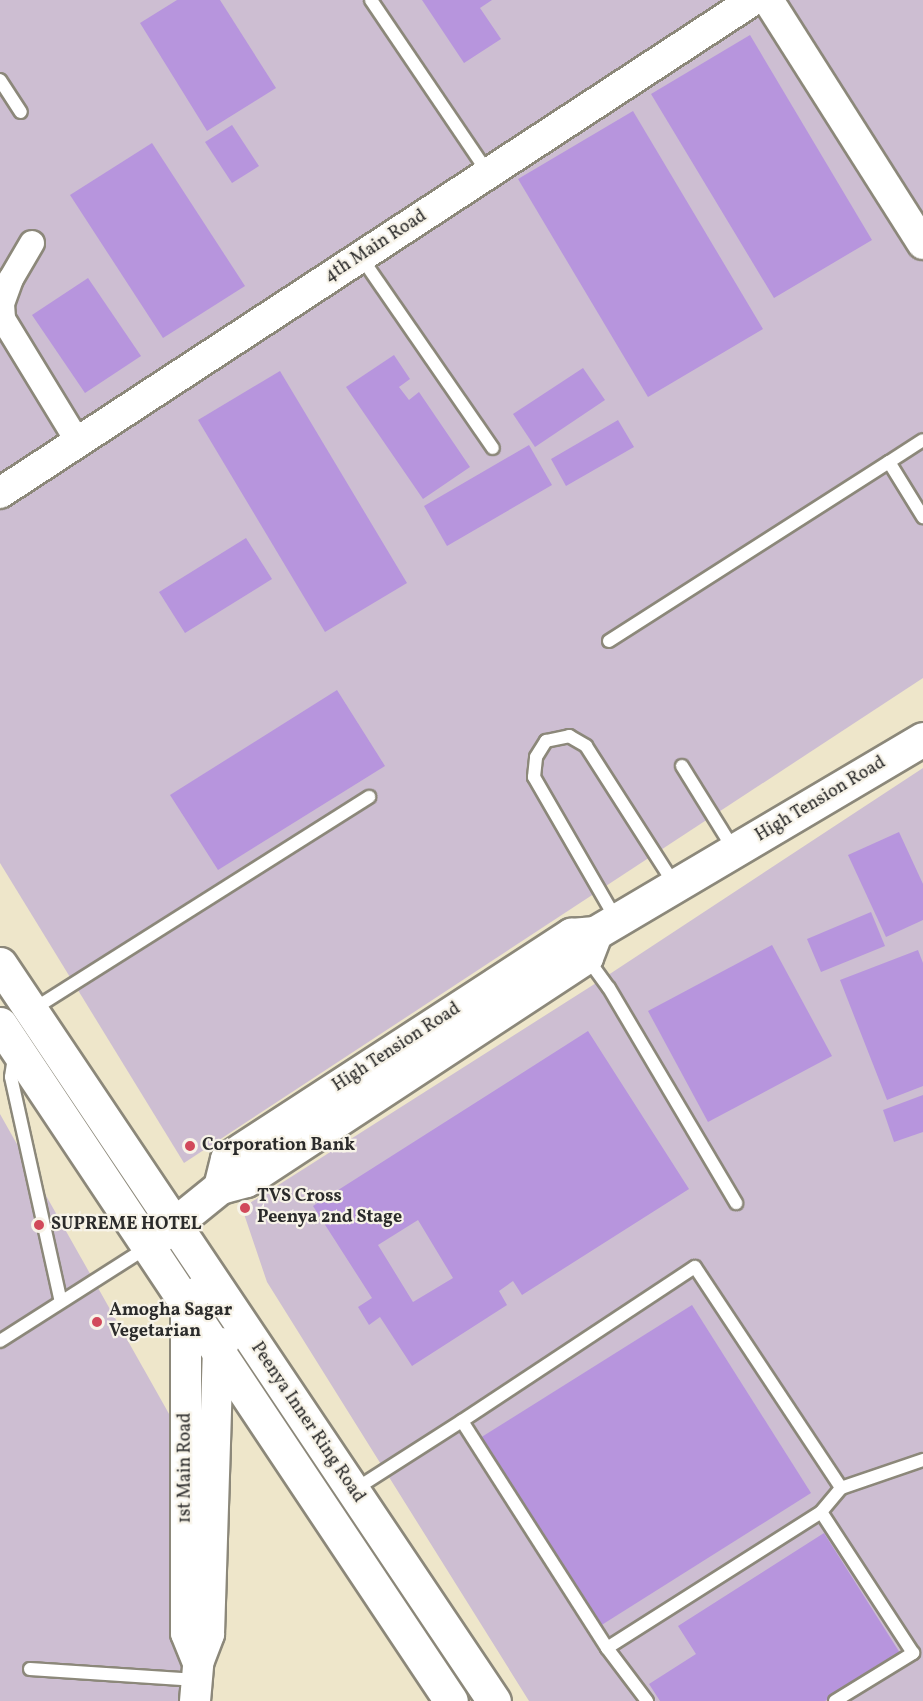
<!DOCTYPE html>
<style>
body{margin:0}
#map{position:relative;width:923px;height:1701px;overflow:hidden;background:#eee6ca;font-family:Vollkorn,serif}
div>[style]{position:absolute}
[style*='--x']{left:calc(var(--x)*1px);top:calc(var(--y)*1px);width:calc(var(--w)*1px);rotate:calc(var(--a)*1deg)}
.industrial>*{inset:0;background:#cdbed2}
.building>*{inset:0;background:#b795dd}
.roads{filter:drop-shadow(2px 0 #8c887a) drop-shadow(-2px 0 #8c887a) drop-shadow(0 2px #8c887a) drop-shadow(0 -2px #8c887a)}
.service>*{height:12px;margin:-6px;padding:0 6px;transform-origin:6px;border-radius:6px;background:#fff}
.minor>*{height:24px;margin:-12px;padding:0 12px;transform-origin:12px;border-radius:12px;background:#fff}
.tertiary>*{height:30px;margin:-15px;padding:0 15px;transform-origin:15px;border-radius:15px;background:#fff}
.secondary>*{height:33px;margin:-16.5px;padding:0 16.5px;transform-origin:16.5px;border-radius:16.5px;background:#fff}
.dots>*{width:16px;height:16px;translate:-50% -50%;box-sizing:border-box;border:3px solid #f7f3e8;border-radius:50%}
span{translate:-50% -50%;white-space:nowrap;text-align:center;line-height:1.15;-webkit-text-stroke:4.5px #f7f3e8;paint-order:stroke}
.street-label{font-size:18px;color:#2b2b2b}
.poi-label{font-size:18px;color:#2b2b2b;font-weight:700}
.left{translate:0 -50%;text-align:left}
</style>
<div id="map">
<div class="industrial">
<i style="clip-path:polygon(0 0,923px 0,923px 678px,184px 1163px,0 863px)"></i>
<i style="clip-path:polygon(923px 768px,923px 1701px,529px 1701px,267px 1282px,242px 1208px,593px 985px)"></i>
<i style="clip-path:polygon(0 1114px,186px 1444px,192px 1701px,0 1701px)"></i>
</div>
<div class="building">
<i style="clip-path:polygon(177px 0,220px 0,276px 88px,207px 131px,140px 23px)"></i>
<i style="clip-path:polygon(422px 0,492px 0,480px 8px,501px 39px,464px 63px)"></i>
<i style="clip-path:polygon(750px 35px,872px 240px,774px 298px,651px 94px)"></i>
<i style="clip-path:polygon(633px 111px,763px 329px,648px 397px,518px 179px)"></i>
<i style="clip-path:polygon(232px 125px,259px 166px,232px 183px,205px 142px)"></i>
<i style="clip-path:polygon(152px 143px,245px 286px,163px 338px,70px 195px)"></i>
<i style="clip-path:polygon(88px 278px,141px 356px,85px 393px,32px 315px)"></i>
<i style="clip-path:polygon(394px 355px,410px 379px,399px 387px,409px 400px,419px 392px,470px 467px,423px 499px,346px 387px)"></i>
<i style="clip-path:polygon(583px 368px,605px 400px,535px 447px,513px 414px)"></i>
<i style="clip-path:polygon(280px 371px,407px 583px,325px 632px,198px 420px)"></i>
<i style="clip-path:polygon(618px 420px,634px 447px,566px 486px,551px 459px)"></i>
<i style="clip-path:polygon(529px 445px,552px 485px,447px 546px,424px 506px)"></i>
<i style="clip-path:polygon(246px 538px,272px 579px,185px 633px,159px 592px)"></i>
<i style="clip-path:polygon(337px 690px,385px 766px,218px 870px,170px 795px)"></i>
<i style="clip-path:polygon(899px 832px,923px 884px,923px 920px,886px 937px,848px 855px)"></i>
<i style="clip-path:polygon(871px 912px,885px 946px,821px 972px,807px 939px)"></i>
<i style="clip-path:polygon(772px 945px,832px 1056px,708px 1122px,648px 1011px)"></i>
<i style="clip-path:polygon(918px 950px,923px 963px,923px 1086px,887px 1100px,840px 980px)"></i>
<i style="clip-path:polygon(evenodd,588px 1031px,689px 1189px,522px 1295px,513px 1281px,499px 1291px,507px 1305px,412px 1366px,380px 1317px,369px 1325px,358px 1307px,372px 1298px,313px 1206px,588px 1031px,418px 1220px,453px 1278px,413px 1302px,378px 1245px,418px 1220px)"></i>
<i style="clip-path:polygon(923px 1095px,923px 1132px,894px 1142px,883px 1110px)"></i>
<i style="clip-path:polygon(692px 1305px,811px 1493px,600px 1626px,480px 1438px)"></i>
<i style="clip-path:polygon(824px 1533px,900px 1653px,825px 1701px,660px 1701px,649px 1684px,696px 1654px,678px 1626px)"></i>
</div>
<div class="roads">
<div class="service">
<i style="--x:371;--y:0;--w:209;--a:55.9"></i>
<i style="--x:0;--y:80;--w:38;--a:57"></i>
<i style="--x:361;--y:257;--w:232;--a:55.4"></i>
<i style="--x:889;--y:462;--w:40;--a:-32.9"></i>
<i style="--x:609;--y:641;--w:332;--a:-32.6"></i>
<i style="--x:889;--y:462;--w:65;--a:58.3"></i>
<i style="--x:682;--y:766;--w:99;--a:58.2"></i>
<i style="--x:616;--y:919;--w:164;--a:-120"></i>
<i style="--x:534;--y:777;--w:20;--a:-84"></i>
<i style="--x:536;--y:757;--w:19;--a:-58"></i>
<i style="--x:546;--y:741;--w:24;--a:-12"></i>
<i style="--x:569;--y:736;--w:20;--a:30"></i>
<i style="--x:586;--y:746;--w:165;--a:57.4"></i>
<i style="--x:587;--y:958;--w:37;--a:54"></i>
<i style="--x:609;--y:988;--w:250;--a:59.4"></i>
<i style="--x:32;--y:1010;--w:399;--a:-32.3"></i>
<i style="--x:19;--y:1060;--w:7;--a:146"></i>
<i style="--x:13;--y:1064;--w:13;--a:99"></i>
<i style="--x:11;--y:1077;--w:230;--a:77.5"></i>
<i style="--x:0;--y:1341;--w:173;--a:-32.5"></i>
<i style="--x:354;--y:1490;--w:128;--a:-32.6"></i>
<i style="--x:607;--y:1648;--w:254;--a:-32.4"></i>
<i style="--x:30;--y:1669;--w:167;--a:3.8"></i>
<i style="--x:647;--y:1701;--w:66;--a:-127"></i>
<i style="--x:607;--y:1648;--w:269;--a:-122.6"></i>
<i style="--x:462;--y:1421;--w:279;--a:-33.5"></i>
<i style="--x:695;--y:1267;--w:265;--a:56.5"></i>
<i style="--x:835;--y:1701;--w:92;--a:-31.6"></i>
<i style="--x:913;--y:1653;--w:168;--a:-123.1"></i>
<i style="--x:821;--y:1512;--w:31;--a:-50"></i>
<i style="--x:841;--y:1488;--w:87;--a:-18.9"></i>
</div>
<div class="minor">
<i style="--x:32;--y:243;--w:42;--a:120.3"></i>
<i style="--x:11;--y:279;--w:27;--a:110"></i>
<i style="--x:2;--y:304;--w:15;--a:86"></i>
<i style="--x:3;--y:319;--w:144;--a:58.6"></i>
</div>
<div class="tertiary">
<i style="--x:768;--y:0;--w:289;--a:57.6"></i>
<i style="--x:0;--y:493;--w:900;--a:-33.21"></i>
<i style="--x:198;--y:1663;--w:32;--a:-112"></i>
<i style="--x:186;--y:1633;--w:332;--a:-90"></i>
<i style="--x:186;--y:1301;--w:31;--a:-37"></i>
<i style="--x:195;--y:1701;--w:38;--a:-85"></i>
<i style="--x:198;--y:1663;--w:31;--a:-69"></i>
<i style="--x:209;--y:1634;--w:284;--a:-88.2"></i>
<i style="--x:218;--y:1350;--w:9;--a:-49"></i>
</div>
<div class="secondary">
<i style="--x:0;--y:964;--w:887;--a:56.17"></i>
<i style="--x:0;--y:1024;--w:813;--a:56.33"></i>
<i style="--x:220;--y:1187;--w:29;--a:-76"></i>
<i style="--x:227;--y:1159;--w:411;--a:-33.1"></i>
<i style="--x:571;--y:935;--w:24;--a:-5"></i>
<i style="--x:595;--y:933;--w:381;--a:-30.6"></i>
<i style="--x:157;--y:1238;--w:81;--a:-39"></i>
<i style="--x:220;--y:1187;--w:27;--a:-15"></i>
<i style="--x:246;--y:1180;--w:407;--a:-33.3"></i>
<i style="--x:586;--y:957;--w:26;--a:-69"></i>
</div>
</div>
<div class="dots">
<i style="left:190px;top:1146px;background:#d1495b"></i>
<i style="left:245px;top:1208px;background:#d1495b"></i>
<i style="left:39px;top:1225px;background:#d1495b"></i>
<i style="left:97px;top:1322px;background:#d1495b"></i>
</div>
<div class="street-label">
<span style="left:376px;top:247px;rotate:-33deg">4th Main Road</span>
<span style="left:821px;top:800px;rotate:-31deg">High Tension Road</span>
<span style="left:397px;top:1048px;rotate:-33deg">High Tension Road</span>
<span style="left:307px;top:1423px;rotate:56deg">Peenya Inner Ring Road</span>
<span style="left:186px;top:1468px;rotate:-90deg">1st Main Road</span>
</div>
<div class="poi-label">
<span class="left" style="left:202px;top:1146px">Corporation Bank</span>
<span class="left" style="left:257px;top:1208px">TVS Cross<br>Peenya 2nd Stage</span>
<span class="left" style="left:51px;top:1225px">SUPREME HOTEL</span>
<span class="left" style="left:109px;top:1322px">Amogha Sagar<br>Vegetarian</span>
</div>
</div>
